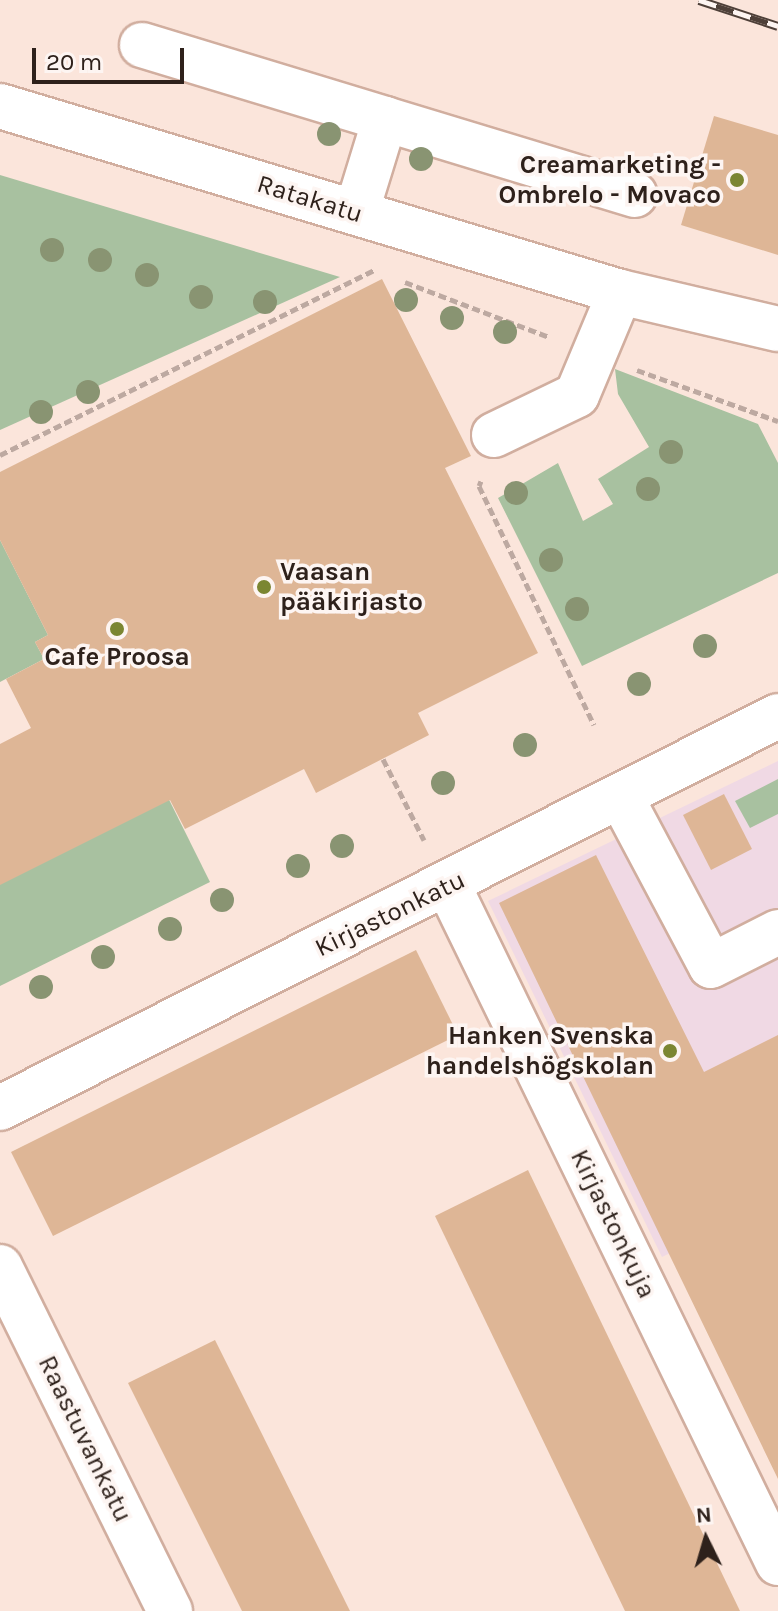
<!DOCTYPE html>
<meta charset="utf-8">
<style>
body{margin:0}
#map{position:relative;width:778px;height:1611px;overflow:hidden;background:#fbe5db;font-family:Karla,sans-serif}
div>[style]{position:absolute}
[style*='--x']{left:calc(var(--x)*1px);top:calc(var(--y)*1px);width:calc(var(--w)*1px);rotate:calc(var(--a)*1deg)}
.education>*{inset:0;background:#f0d9e4}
.green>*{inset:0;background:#a8c1a0}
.building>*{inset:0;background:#deb696}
.path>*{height:5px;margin-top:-2.5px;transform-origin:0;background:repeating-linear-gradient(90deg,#bda9a1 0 8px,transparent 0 12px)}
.roads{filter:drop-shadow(2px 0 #d1ae9f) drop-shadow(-2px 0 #d1ae9f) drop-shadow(0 2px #d1ae9f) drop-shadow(0 -2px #d1ae9f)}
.minor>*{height:44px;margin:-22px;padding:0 22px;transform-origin:22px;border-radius:22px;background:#fff}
.major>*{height:44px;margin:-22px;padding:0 22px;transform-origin:22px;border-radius:22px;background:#fff}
.rail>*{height:9px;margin-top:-4.5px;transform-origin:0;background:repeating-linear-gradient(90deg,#fdf5f2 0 18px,#4e4039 0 36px);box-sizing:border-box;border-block:2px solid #4e4039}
.trees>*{width:24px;height:24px;margin:-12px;border-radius:50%;background:#899472}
.dots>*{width:22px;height:22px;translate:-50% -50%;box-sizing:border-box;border:4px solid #fdf5f2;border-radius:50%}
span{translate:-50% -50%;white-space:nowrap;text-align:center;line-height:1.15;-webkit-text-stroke:7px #fdf5f2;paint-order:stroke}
.poi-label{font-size:26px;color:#2e211b;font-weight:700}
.right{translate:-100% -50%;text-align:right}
.left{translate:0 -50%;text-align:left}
.street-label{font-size:26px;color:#2e211b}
.north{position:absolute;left:666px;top:1499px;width:80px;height:80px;-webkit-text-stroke:6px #fdf5f2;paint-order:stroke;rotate:355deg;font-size:22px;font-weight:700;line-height:32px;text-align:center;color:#2e211b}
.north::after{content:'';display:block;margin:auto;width:28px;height:36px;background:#2e211b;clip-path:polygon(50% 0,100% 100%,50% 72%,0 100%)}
.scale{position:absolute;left:32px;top:48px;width:152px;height:36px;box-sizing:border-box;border:4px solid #2e211b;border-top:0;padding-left:10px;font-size:24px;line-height:28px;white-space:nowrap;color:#2e211b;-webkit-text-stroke:6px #fdf5f2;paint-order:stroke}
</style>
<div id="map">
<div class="education">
<i style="clip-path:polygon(778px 761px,778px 1201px,662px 1257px,488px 901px)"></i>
</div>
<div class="green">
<i style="clip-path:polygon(0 175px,340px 277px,0 430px)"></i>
<i style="clip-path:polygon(615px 369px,758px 424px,778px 463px,778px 573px,582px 666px,498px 498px,558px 463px,583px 521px,613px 504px,598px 479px,649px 447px,618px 394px)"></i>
<i style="clip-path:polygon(0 540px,48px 635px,35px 642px,44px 659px,0 682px)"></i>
<i style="clip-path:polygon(111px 683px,210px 882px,0 986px,0 869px)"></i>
<i style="clip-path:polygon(778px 779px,778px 814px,750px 828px,735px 801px)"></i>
</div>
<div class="building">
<i style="clip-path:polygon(714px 116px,778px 135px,778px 255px,681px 225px)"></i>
<i style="clip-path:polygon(382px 279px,471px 456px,445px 468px,538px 653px,418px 713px,429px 735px,316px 793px,304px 769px,185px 829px,170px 800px,0 885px,0 744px,31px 728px,6px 679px,44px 659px,35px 642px,48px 635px,0 540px,0 472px)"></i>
<i style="clip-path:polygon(724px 794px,752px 849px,711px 870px,683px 815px)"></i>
<i style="clip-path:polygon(596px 855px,704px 1072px,778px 1035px,778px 1479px,499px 903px)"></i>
<i style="clip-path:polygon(416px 950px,458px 1035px,53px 1236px,11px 1152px)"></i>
<i style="clip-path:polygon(528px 1170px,740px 1611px,625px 1611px,435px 1216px)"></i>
<i style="clip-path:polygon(215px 1340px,259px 1428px,350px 1611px,242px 1611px,128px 1383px)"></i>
</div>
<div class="path">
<i style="--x:405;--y:282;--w:154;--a:20.9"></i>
<i style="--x:637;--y:370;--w:150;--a:19.9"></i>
<i style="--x:0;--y:455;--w:418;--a:-26.3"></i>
<i style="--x:481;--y:481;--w:5;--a:112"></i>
<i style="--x:479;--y:486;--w:265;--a:64.3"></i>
<i style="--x:383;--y:759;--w:91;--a:63.2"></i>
</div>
<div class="roads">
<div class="minor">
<i style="--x:142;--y:45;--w:254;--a:16.9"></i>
<i style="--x:385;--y:119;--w:98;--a:107.1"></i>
<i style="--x:385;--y:119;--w:261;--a:16.9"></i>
<i style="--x:494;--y:435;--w:92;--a:-25.7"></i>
<i style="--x:577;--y:395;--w:112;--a:-67.3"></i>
<i style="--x:621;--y:797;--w:191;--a:62"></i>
<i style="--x:711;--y:966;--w:75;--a:-26.9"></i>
<i style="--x:448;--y:885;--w:754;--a:64.05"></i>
<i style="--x:0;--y:1108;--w:871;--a:-26.74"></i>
<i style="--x:0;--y:1267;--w:384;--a:63.7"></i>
</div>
<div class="major">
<i style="--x:0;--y:106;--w:647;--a:16.7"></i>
<i style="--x:620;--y:292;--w:162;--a:13.2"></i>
</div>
</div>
<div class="rail">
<i style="--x:699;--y:0;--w:83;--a:18.2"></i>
</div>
<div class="trees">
<i style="left:329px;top:134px"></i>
<i style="left:421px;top:159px"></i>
<i style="left:52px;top:250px"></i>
<i style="left:100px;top:260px"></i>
<i style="left:147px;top:275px"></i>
<i style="left:201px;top:297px"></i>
<i style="left:406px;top:300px"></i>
<i style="left:265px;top:302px"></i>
<i style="left:452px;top:318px"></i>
<i style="left:505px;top:332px"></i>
<i style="left:88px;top:392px"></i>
<i style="left:41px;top:412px"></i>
<i style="left:671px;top:452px"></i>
<i style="left:648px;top:489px"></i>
<i style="left:516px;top:493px"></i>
<i style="left:551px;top:560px"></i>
<i style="left:577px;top:609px"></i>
<i style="left:705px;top:646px"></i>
<i style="left:639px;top:684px"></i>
<i style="left:525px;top:745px"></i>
<i style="left:443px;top:783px"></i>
<i style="left:342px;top:846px"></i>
<i style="left:298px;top:866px"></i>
<i style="left:222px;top:900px"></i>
<i style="left:170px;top:929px"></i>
<i style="left:103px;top:957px"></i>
<i style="left:41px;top:987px"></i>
</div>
<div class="dots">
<i style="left:737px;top:180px;background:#7b8632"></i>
<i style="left:264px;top:587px;background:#7b8632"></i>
<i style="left:117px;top:629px;background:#7b8632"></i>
<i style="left:670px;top:1051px;background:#7b8632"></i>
</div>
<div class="poi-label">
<span class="right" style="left:721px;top:180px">Creamarketing -<br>Ombrelo - Movaco</span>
<span class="left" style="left:280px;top:587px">Vaasan<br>pääkirjasto</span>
<span style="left:117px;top:657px">Cafe Proosa</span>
<span class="right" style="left:654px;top:1051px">Hanken Svenska<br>handelshögskolan</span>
</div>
<div class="street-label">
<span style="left:310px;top:199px;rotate:17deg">Ratakatu</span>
<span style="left:390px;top:914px;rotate:-26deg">Kirjastonkatu</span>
<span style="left:613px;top:1224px;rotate:64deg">Kirjastonkuja</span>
<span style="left:85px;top:1439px;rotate:64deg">Raastuvankatu</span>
</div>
<div class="north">N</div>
<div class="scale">20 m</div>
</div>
